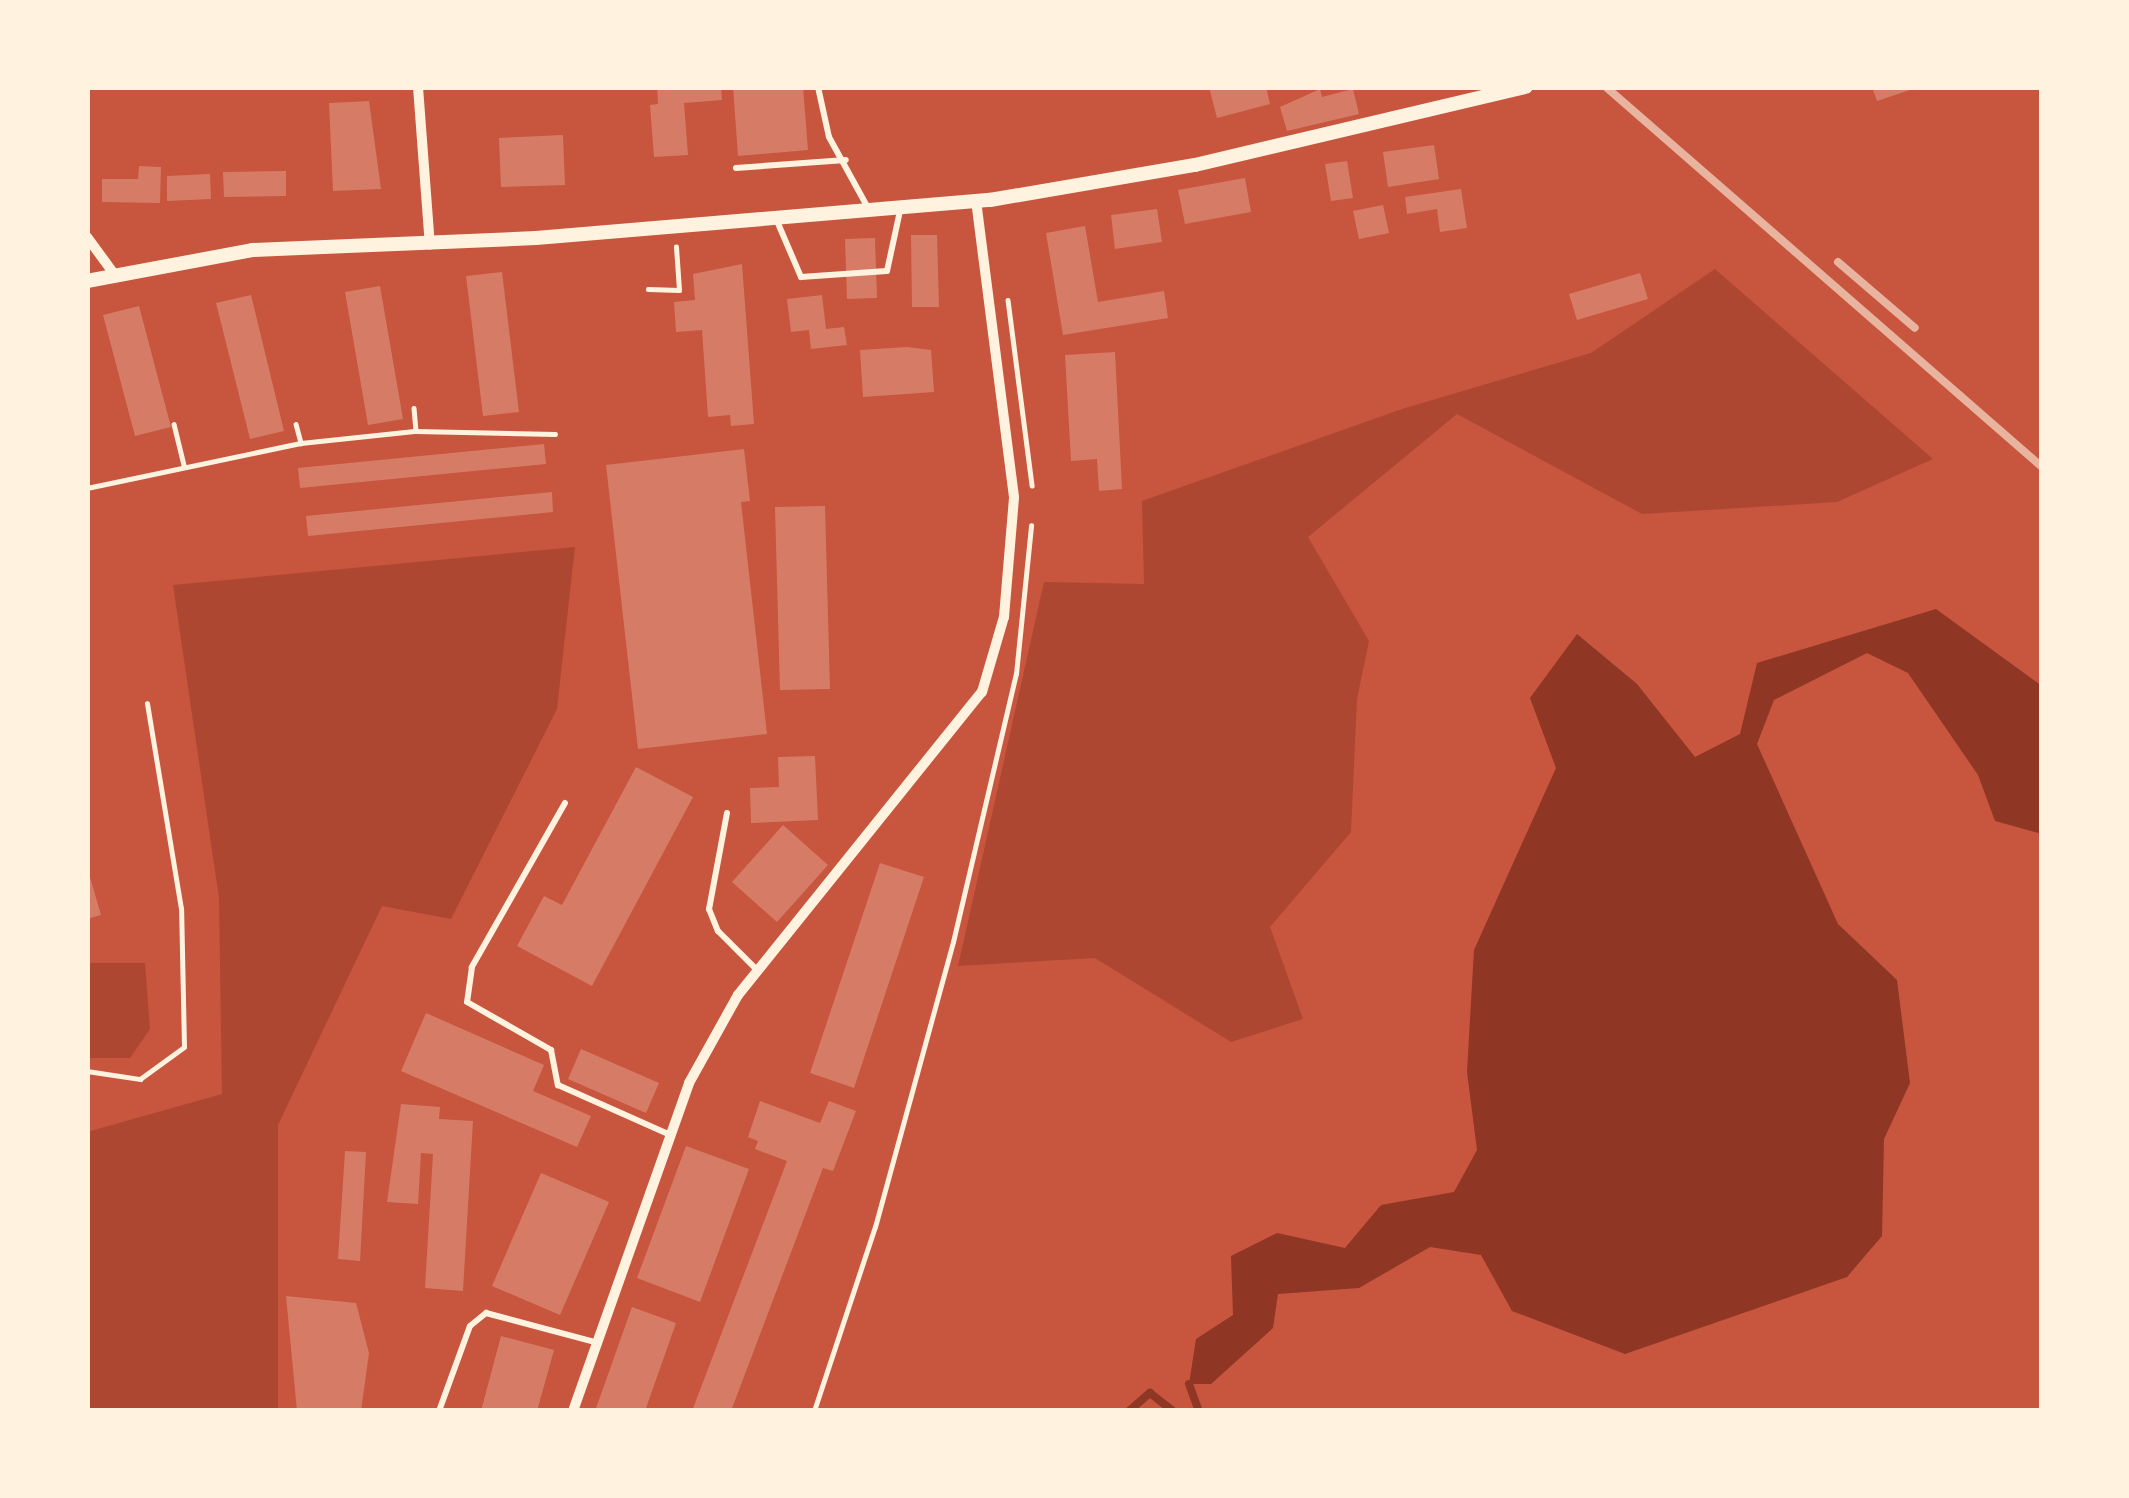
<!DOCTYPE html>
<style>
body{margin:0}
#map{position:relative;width:2129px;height:1498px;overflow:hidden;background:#c8553d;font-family:Quicksand,sans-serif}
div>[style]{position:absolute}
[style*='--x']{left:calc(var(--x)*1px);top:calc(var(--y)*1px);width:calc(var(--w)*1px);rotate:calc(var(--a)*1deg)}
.green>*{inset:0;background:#ae4732}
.water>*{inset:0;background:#8f3625}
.stream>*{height:8px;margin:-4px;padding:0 4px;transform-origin:4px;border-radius:4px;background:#8f3625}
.building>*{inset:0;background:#d67c66}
.path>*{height:4.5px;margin:-2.25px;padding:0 2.25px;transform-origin:2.25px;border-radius:2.25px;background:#fff3e0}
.service>*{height:6px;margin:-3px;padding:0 3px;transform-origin:3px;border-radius:3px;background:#fff3e0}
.minor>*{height:10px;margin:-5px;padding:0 5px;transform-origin:5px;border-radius:5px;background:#fff3e0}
.tertiary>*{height:14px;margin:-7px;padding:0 7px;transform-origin:7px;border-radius:7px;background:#fff3e0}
.rail>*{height:8px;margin:-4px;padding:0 4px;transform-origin:4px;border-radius:4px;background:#e9b49f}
span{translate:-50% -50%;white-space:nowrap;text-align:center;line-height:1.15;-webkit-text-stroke:12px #fff3e0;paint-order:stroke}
.frame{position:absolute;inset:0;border:90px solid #fff3e0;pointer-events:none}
</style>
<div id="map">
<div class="green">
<i style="clip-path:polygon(1715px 269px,1933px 459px,1837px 502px,1642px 514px,1457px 414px,1308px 537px,1369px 641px,1357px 699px,1351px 832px,1270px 927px,1303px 1019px,1231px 1042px,1095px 958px,958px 966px,1044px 582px,1144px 584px,1142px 501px,1402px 409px,1591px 353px)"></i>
<i style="clip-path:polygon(575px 547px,557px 709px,451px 919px,382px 906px,278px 1125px,278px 1411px,87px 1411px,87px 1132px,222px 1094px,219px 898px,173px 585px)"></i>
<i style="clip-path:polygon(87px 963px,145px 963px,150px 1029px,130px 1058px,87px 1058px)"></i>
</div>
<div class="water">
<i style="clip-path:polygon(1936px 609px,2042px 686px,2042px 834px,1995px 821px,1978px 775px,1908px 673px,1867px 653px,1774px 700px,1757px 744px,1838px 924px,1897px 980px,1910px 1083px,1884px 1139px,1882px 1236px,1847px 1277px,1625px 1354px,1512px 1311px,1481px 1255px,1430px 1247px,1359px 1288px,1278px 1294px,1273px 1328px,1211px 1384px,1189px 1384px,1196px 1339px,1233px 1315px,1231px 1256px,1277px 1233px,1345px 1248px,1381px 1205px,1454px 1192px,1477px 1150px,1467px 1072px,1474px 950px,1556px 768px,1530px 698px,1577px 634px,1637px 684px,1695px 757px,1740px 734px,1757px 663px)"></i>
</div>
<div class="stream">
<i style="--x:1189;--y:1384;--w:29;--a:70"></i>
<i style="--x:1129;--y:1411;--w:28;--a:-41"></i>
<i style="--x:1150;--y:1393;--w:29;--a:38"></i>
</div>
<div class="building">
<i style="clip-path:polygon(657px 87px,721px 87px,722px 100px,684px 103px,688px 155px,654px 157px,650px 105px,658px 104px)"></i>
<i style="clip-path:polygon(733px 87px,803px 87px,808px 150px,738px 156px)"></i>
<i style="clip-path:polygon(1209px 87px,1266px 87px,1270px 104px,1217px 118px)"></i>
<i style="clip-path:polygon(1872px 87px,1916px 87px,1916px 88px,1877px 101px)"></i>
<i style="clip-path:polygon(1320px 89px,1322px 97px,1353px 89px,1359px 114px,1287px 131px,1280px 107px)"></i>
<i style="clip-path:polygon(369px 101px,381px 189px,333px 191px,329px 103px)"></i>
<i style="clip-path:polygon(563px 135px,565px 185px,501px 187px,499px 138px)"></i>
<i style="clip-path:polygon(1434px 145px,1439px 179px,1388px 187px,1383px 152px)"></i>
<i style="clip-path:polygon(1347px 161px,1353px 198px,1331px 201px,1325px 164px)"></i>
<i style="clip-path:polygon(139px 166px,161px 167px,160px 203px,102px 202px,102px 179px,138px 179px)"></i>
<i style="clip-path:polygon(286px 171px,286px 196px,224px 197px,223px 172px)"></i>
<i style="clip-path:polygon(210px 174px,211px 199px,167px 201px,167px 176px)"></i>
<i style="clip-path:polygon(1245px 178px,1251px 212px,1185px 224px,1178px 190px)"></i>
<i style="clip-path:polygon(1461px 189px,1467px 228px,1440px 232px,1437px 209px,1407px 214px,1405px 197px)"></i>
<i style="clip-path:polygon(1383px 205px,1389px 233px,1359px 239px,1353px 211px)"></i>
<i style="clip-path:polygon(1157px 209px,1162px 242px,1115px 249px,1111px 215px)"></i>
<i style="clip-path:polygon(1085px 226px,1098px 302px,1164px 291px,1168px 318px,1063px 335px,1046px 233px)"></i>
<i style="clip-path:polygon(911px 235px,937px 235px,939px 307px,912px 307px)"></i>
<i style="clip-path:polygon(875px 238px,877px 298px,847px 299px,845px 239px)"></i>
<i style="clip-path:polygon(742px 264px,754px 424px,731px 426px,730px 415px,708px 417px,702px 330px,676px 332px,674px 302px,695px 300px,693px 274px)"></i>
<i style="clip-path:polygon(502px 272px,519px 412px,483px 416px,466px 276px)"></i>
<i style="clip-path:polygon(1640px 273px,1648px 299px,1577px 320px,1569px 294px)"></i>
<i style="clip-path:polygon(380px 286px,403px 419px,368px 425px,345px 292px)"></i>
<i style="clip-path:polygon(251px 295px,284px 431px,250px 439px,216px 303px)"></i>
<i style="clip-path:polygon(822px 295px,826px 329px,844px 327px,847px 345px,811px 349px,809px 330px,791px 332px,787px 299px)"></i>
<i style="clip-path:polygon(139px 306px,171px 427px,135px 436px,103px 315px)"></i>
<i style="clip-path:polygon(907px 347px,931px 350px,934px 392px,863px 397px,860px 350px)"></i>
<i style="clip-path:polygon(1115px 352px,1122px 489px,1099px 491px,1097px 459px,1071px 461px,1065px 355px)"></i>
<i style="clip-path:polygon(544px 444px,546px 464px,300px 488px,298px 468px)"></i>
<i style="clip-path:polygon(744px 449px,750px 501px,741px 502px,767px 734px,638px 749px,606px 465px)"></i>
<i style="clip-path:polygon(552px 492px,553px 512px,308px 536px,306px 516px)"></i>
<i style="clip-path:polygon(825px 506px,830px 689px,780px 690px,775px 507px)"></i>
<i style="clip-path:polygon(815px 756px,818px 820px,751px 823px,750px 788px,779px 787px,778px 757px)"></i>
<i style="clip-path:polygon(636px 767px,693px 797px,592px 986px,517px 946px,544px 896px,562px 905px)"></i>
<i style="clip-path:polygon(783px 825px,828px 865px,777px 922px,732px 882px)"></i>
<i style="clip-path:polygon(880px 863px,924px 877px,854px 1088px,810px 1073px)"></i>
<i style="clip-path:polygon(87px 867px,101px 915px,87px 919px)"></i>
<i style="clip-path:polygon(426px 1013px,544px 1065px,533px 1091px,591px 1116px,577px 1147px,401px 1071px)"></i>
<i style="clip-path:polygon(581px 1049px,659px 1083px,646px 1113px,568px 1079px)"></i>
<i style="clip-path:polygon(760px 1101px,820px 1123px,829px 1101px,856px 1111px,833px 1171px,823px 1168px,731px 1411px,692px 1411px,787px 1161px,755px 1149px,758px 1141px,748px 1137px)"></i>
<i style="clip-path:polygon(401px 1104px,440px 1107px,439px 1119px,473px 1121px,463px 1291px,425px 1288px,433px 1154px,421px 1153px,418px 1204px,387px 1202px)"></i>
<i style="clip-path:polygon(686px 1146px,749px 1169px,700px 1302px,637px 1278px)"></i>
<i style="clip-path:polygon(345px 1151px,366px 1152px,360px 1261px,338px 1259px)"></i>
<i style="clip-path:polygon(541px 1173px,609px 1202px,560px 1315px,492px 1286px)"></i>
<i style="clip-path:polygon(286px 1296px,356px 1303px,369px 1353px,361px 1411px,297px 1411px)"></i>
<i style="clip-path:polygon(632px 1307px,676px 1323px,645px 1411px,595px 1411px)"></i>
<i style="clip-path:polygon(501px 1336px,554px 1350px,537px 1411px,481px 1411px)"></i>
</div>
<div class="path">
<i style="--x:648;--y:289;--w:31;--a:2"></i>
<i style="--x:679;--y:290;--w:43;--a:-94"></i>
<i style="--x:1008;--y:300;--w:187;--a:82.6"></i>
<i style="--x:414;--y:408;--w:23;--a:85"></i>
<i style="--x:174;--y:424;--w:42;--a:76.3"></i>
<i style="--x:296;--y:424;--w:20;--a:75"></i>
<i style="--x:87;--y:488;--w:219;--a:-11.9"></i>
<i style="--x:301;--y:443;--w:116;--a:-6"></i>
<i style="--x:416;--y:431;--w:139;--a:1.2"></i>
<i style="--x:87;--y:1071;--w:54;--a:8.6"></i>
<i style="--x:140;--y:1079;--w:54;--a:-36"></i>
<i style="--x:184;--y:1047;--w:138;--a:-91.2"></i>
<i style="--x:181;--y:909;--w:208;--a:-99.4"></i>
<i style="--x:814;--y:1411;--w:194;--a:-71.7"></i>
<i style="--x:875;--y:1227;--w:295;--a:-74.7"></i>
<i style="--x:953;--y:942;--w:275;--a:-76.8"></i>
<i style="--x:1016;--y:674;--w:149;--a:-84.2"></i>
</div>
<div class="service">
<i style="--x:818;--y:87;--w:51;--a:77.6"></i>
<i style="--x:829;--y:137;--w:81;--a:61.2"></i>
<i style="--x:736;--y:168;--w:110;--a:-4.2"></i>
<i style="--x:777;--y:221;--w:61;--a:66.8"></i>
<i style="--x:801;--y:277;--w:86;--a:-4"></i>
<i style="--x:887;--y:271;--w:61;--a:-77.8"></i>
<i style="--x:565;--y:803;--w:189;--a:119.6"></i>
<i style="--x:472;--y:967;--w:35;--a:98"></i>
<i style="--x:467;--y:1002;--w:97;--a:29.7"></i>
<i style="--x:551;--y:1050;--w:36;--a:79"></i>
<i style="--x:558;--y:1085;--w:120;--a:24"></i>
<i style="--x:727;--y:813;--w:98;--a:100.6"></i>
<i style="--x:709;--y:909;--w:24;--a:68"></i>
<i style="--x:718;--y:931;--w:54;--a:45"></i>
<i style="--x:439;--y:1411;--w:90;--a:-70"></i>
<i style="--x:470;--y:1326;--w:21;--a:-39"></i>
<i style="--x:486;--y:1313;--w:113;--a:14.9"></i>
</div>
<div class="minor">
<i style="--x:418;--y:87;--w:158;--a:85.7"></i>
<i style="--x:87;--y:237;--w:42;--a:53.7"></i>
<i style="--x:573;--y:1411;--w:348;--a:-70.5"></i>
<i style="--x:689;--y:1083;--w:101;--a:-60.9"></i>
<i style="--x:738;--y:995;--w:389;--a:-51.2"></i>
<i style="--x:982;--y:692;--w:78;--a:-73.7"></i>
<i style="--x:1004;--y:617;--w:120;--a:-85.2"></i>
<i style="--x:1014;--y:497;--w:298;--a:-97.3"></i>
</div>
<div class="tertiary">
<i style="--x:87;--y:281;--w:168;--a:-10.6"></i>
<i style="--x:252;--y:250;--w:284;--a:-2.4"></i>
<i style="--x:536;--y:238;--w:456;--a:-4.8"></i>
<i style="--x:990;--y:200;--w:208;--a:-9.7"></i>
<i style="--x:1195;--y:165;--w:340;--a:-13.3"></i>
</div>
<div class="rail">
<i style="--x:1606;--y:87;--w:578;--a:41.07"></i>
<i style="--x:1838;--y:262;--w:101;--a:40.6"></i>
</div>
<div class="frame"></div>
</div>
